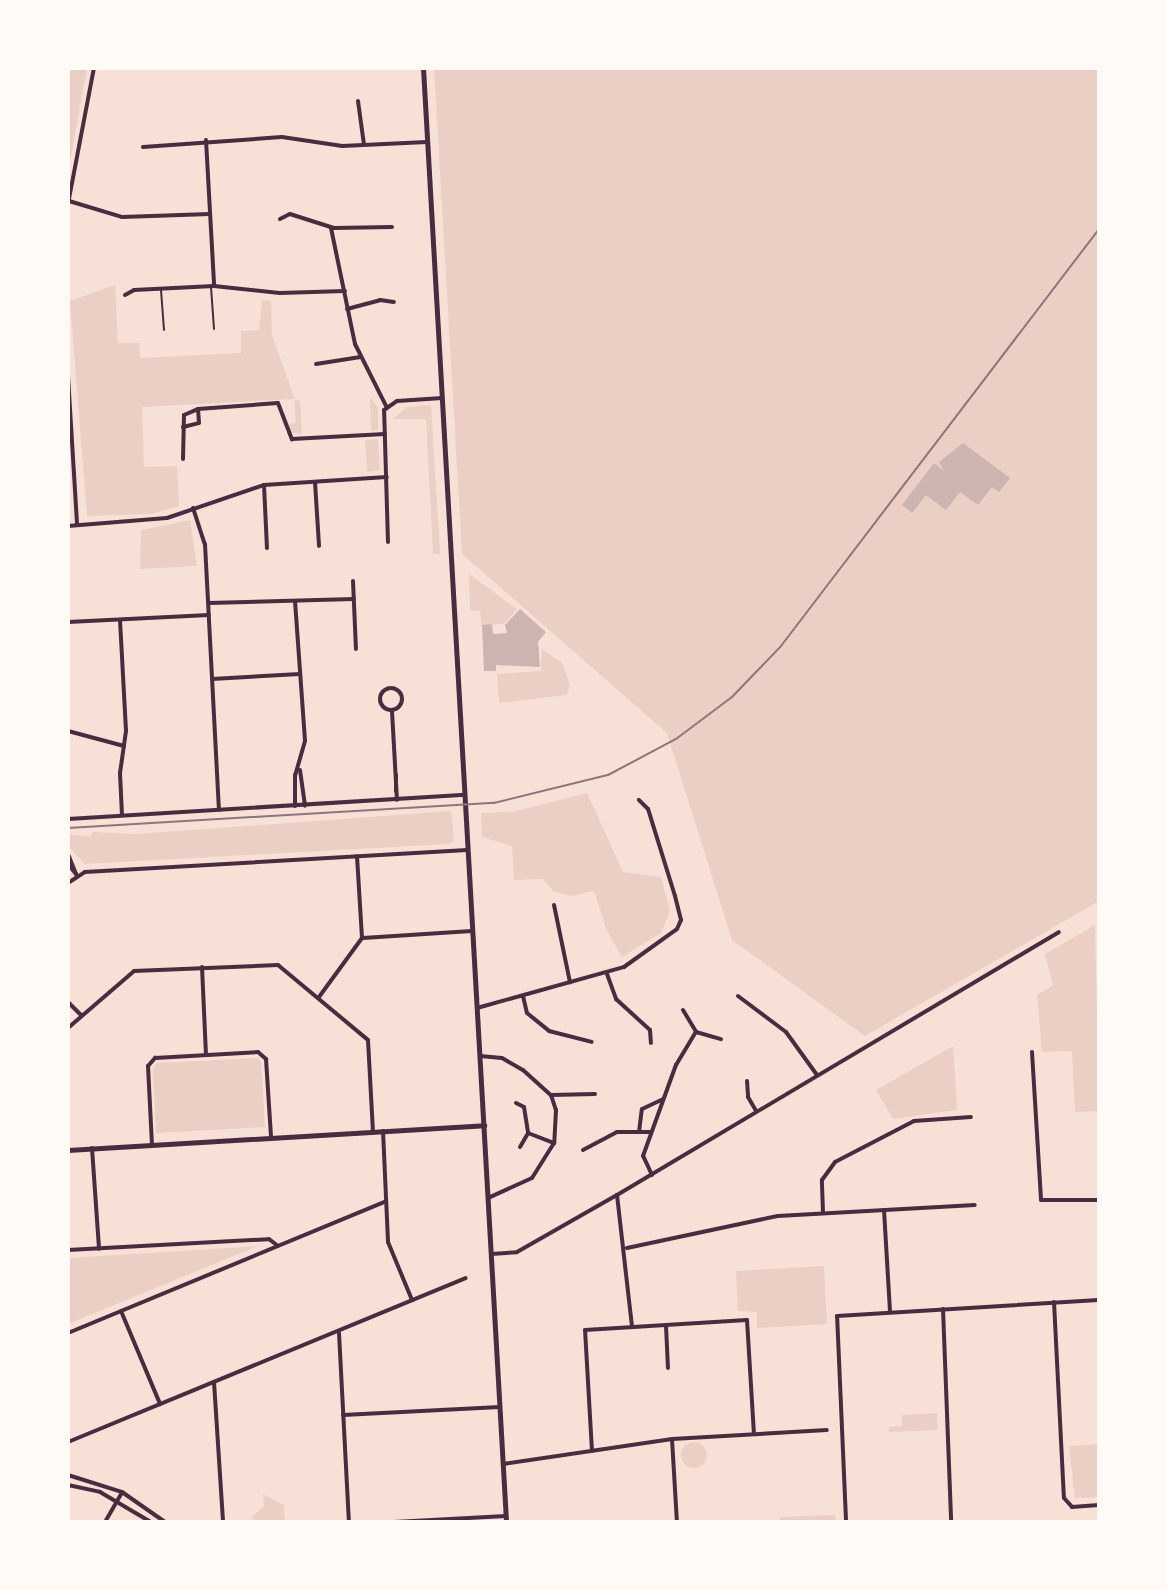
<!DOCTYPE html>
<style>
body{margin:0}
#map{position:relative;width:1167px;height:1590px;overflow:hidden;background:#f7e1d7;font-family:"Titillium Web",sans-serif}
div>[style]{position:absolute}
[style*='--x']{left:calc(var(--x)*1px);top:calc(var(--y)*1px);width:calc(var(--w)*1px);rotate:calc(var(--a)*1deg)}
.green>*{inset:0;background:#ebcfc5}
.round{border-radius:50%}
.building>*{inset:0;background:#ccb4b1}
.service>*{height:2px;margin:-1px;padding:0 1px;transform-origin:1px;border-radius:1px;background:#4a2c40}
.minor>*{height:4px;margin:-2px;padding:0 2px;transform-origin:2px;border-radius:2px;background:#4a2c40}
.minor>.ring{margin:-2px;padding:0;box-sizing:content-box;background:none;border:4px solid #4a2c40;border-radius:50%}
.tertiary>*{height:5px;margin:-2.5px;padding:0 2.5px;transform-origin:2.5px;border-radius:2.5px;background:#4a2c40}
.secondary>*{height:5px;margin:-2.5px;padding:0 2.5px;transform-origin:2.5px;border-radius:2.5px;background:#4a2c40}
.rail>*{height:2px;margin:-1px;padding:0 1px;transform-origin:1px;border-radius:1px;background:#8f747c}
span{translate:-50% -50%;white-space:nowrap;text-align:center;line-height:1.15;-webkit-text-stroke:6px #fffaf5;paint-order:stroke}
.frame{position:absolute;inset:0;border:70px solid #fffaf5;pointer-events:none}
</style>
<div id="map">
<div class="green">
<i style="clip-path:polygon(68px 68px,87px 68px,68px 173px)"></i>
<i style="clip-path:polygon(434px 68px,1099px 68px,1099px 901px,865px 1036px,732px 940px,667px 733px,462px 554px)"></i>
<i style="clip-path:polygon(115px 285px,118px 343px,139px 343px,140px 358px,241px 353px,241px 331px,259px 330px,262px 300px,271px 301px,272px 335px,295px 400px,300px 400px,302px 434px,289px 432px,289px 424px,296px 423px,294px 399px,142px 407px,144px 467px,177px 466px,179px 506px,151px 514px,87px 516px,70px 301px)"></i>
<i style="clip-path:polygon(370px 397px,378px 407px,378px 430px,371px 431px)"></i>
<i style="clip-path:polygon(431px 405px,440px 554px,433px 554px,426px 419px,393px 419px,407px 407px)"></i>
<i style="clip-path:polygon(378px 439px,380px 470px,367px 472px,365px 440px)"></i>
<i style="clip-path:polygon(190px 520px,197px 566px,140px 569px,141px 530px)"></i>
<i style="clip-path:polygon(469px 574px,517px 609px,504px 624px,482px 625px,480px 611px,470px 610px)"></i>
<i style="clip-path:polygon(542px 649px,562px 663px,570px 685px,567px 695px,499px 703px,497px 674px,541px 671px)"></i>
<i style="clip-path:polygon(587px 793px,623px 872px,661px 877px,670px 911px,661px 933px,622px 957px,607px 931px,594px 891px,571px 896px,553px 891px,543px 879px,514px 880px,512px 846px,482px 837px,481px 813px,512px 812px)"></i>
<i style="clip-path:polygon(451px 811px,454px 841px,449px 844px,85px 864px,68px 846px,68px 834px,90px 837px,93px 832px,136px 834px)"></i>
<i style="clip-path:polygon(1095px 925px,1099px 1111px,1075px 1112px,1072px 1051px,1042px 1052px,1037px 995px,1053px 985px,1045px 954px)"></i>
<i style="clip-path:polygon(953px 1046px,957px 1110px,893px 1119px,876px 1090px)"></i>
<i style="clip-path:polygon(257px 1058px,261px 1062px,265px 1127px,156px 1133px,153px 1068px,157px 1063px)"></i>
<i style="clip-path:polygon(258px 1246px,68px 1324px,68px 1258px)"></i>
<i style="clip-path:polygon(824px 1266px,827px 1324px,757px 1328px,757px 1312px,738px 1311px,736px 1271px)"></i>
<i style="clip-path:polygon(937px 1413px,938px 1430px,889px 1432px,889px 1427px,902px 1426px,902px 1415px)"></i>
<i class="round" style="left:681px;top:1442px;width:26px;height:26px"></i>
<i style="clip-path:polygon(1099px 1444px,1099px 1497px,1075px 1498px,1069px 1446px)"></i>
<i style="clip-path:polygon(263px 1494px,284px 1505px,285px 1522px,257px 1522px,252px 1517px,264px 1506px)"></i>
<i style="clip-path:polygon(835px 1515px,836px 1522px,781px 1522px,780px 1517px)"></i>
</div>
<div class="building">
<i style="clip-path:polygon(963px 443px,1010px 478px,999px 492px,992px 487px,978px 505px,960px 492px,946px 510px,926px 495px,912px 513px,902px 505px,934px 463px,944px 471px,939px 462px)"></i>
<i style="clip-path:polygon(520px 609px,546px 632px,538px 642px,540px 667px,496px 665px,496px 671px,484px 671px,482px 625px,492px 624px,493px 634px,507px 633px,505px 625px)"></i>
</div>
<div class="service">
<i style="--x:211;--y:287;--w:42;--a:85.9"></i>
<i style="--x:161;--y:290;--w:40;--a:85.7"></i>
</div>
<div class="minor">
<i style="--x:358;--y:101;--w:44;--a:82.2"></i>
<i style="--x:206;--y:140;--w:145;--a:86.8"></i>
<i style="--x:143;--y:147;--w:139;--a:-4.1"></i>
<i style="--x:282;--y:137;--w:61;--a:8.5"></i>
<i style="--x:342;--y:146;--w:85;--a:-2.7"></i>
<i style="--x:69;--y:201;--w:55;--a:16.8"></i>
<i style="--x:122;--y:217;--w:88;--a:-2"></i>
<i style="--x:68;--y:204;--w:138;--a:-79.2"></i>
<i style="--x:280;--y:219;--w:11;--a:-27"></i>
<i style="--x:290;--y:214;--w:46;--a:17.7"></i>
<i style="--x:334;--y:228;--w:58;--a:-1"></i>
<i style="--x:331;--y:228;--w:118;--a:78.3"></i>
<i style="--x:355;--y:344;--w:69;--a:63.4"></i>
<i style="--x:125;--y:295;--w:10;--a:-29"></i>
<i style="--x:134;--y:290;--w:80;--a:-2.9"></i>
<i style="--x:214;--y:286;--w:66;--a:6.1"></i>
<i style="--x:280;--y:293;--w:65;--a:-1.8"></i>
<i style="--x:347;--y:309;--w:34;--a:-15"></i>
<i style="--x:380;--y:300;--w:14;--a:8"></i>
<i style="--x:316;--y:364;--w:45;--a:-9"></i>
<i style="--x:68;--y:376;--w:149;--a:86.5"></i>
<i style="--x:183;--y:427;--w:16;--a:-14"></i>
<i style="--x:199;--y:423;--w:14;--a:-94"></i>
<i style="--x:183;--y:459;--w:44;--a:-88.7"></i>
<i style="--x:184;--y:415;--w:15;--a:-23"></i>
<i style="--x:198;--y:409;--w:80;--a:-4.3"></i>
<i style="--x:278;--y:403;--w:39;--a:69"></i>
<i style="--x:292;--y:439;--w:93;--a:-3.1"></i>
<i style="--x:315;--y:482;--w:64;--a:86.4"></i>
<i style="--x:264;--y:485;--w:63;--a:87.3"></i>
<i style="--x:193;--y:508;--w:38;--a:72"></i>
<i style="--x:205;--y:544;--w:266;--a:87"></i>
<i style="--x:68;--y:526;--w:99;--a:-4.6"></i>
<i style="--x:167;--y:518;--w:102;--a:-18.8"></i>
<i style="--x:264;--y:485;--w:123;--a:-3.7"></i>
<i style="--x:388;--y:542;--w:132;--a:-91.7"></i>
<i style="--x:384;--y:410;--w:16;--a:-35"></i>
<i style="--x:397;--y:401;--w:45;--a:-3.8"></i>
<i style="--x:353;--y:581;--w:68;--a:87.5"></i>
<i style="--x:295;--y:601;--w:140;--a:85.9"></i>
<i style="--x:305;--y:741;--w:35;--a:106"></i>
<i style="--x:295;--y:775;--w:31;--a:90"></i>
<i style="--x:209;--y:603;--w:145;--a:-1.6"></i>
<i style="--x:120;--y:620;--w:111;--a:86.9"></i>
<i style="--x:126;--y:731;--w:42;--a:98.1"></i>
<i style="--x:120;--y:773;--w:42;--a:87.3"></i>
<i style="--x:68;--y:622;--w:141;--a:-2.8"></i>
<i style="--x:212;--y:679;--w:88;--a:-3.3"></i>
<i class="ring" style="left:380px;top:688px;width:18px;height:18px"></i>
<i style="--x:392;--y:711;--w:89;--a:86.8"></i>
<i style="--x:68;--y:731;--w:58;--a:15"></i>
<i style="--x:300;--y:770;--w:36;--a:82"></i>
<i style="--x:396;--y:775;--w:16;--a:90"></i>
<i style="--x:68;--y:819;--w:398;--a:-3.5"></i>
<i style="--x:68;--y:854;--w:22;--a:68"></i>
<i style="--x:76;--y:874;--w:13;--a:-129"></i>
<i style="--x:68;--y:883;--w:20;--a:-33"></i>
<i style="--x:85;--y:872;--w:383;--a:-3.3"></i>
<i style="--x:554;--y:905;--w:79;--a:78.3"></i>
<i style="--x:363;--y:938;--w:109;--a:-3.7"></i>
<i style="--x:202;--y:967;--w:88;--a:87.4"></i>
<i style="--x:607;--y:974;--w:27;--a:70"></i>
<i style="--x:616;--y:999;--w:46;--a:42.4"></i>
<i style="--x:650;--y:1030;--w:13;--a:86"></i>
<i style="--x:523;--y:996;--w:17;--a:77"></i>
<i style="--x:527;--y:1013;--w:28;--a:39"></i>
<i style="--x:549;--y:1031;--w:44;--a:14.3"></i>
<i style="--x:738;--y:996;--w:60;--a:36.9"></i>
<i style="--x:786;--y:1032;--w:53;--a:54.2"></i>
<i style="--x:319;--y:997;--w:73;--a:-53.9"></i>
<i style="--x:362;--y:938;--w:82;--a:-93.5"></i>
<i style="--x:68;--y:1002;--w:18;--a:45"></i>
<i style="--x:477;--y:1008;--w:153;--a:-15.6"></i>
<i style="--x:624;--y:967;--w:65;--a:-35.6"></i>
<i style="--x:677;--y:929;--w:10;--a:-66"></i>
<i style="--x:681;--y:920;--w:25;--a:-104"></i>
<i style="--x:675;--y:896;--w:91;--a:-107.2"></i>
<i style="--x:648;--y:809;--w:13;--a:-135"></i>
<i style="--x:683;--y:1010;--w:26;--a:59"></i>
<i style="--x:696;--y:1032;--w:26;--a:16"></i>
<i style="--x:68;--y:1028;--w:87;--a:-40.8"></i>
<i style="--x:134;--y:971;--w:144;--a:-2.4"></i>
<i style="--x:278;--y:965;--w:117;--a:39.8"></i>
<i style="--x:368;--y:1040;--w:91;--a:86.9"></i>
<i style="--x:1032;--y:1052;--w:148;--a:86.5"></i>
<i style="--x:1041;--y:1200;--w:58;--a:0"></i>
<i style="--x:480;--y:1056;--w:22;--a:5"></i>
<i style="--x:502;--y:1058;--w:24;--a:30"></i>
<i style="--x:523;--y:1070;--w:38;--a:42"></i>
<i style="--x:551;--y:1095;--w:16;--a:72"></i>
<i style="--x:556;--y:1110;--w:33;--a:93"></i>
<i style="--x:554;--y:1143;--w:41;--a:122.2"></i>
<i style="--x:532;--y:1178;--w:48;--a:155.6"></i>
<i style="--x:747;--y:1081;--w:16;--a:86"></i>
<i style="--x:748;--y:1097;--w:16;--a:60"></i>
<i style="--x:551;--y:1095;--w:44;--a:-1.3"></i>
<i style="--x:516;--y:1103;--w:9;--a:27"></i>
<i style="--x:524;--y:1107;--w:26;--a:81"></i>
<i style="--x:528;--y:1133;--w:28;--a:21"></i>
<i style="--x:383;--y:1131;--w:111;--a:87.4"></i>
<i style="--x:388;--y:1242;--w:63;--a:67.5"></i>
<i style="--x:639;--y:1132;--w:23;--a:-83"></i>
<i style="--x:642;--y:1109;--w:23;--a:-25"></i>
<i style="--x:152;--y:1145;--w:79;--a:-92.9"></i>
<i style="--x:148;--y:1066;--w:11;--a:-49"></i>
<i style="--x:155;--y:1058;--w:103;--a:-3.3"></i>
<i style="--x:258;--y:1052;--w:11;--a:41"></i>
<i style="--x:266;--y:1059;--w:78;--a:86.3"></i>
<i style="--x:520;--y:1147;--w:16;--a:-60"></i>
<i style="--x:92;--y:1148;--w:101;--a:86"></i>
<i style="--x:583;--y:1150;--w:38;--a:-28"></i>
<i style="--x:617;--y:1132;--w:34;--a:0"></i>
<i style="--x:652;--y:1175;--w:21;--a:-115"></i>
<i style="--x:643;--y:1156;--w:97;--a:-70.1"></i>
<i style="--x:676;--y:1065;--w:39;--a:-59"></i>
<i style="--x:617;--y:1195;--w:133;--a:83.5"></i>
<i style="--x:884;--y:1210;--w:102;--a:86.6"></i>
<i style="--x:823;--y:1213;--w:33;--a:-92"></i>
<i style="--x:822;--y:1180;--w:22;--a:-54"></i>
<i style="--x:835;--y:1162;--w:89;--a:-27.4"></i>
<i style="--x:914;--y:1121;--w:57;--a:-4"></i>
<i style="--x:627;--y:1248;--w:154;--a:-12"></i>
<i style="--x:778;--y:1216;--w:197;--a:-3.2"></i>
<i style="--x:68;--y:1250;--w:201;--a:-3.1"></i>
<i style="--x:269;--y:1239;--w:11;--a:38"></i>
<i style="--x:491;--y:1254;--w:26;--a:-4"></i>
<i style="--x:517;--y:1252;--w:115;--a:-29.7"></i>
<i style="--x:617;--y:1195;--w:514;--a:-30.75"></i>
<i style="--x:1054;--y:1302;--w:196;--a:87.1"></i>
<i style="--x:1064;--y:1498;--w:12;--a:48"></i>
<i style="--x:1072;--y:1507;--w:27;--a:-4"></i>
<i style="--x:943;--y:1309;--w:213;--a:87.8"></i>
<i style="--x:121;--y:1311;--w:101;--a:67.2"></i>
<i style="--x:666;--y:1326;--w:42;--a:87.3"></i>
<i style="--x:68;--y:1333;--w:344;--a:-22.5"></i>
<i style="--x:339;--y:1333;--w:189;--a:87"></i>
<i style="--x:214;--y:1382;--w:140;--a:86.3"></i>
<i style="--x:343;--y:1415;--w:157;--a:-2.9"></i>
<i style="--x:672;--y:1439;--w:83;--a:86.6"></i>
<i style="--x:68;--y:1442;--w:430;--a:-22.4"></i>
<i style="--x:592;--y:1451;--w:121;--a:-93.3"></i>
<i style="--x:585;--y:1330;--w:162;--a:-3.5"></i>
<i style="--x:747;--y:1320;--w:114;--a:86.5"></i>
<i style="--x:503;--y:1464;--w:171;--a:-8.4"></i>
<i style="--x:672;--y:1439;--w:155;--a:-3.3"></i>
<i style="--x:68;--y:1475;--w:57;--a:17.5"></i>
<i style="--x:122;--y:1492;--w:52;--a:34.9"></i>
<i style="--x:68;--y:1485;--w:33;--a:12"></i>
<i style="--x:100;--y:1492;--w:59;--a:30.5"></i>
<i style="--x:846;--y:1520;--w:204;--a:-92.5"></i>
<i style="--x:837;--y:1316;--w:262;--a:-3.5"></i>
<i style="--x:105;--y:1522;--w:34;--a:-60"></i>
<i style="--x:394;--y:1522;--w:112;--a:-3.1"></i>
</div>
<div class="tertiary">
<i style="--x:68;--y:1150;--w:417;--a:-3.4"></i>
</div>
<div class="secondary">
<i style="--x:423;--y:68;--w:1456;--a:86.73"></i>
</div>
<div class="rail">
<i style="--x:68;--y:828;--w:427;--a:-3.4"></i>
<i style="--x:494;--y:803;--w:117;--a:-13.8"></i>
<i style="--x:608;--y:775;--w:77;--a:-27.9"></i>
<i style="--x:676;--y:739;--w:70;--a:-36.9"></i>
<i style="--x:732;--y:697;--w:71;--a:-46.1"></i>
<i style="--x:781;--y:646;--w:524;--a:-52.67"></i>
</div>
<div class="frame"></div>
</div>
